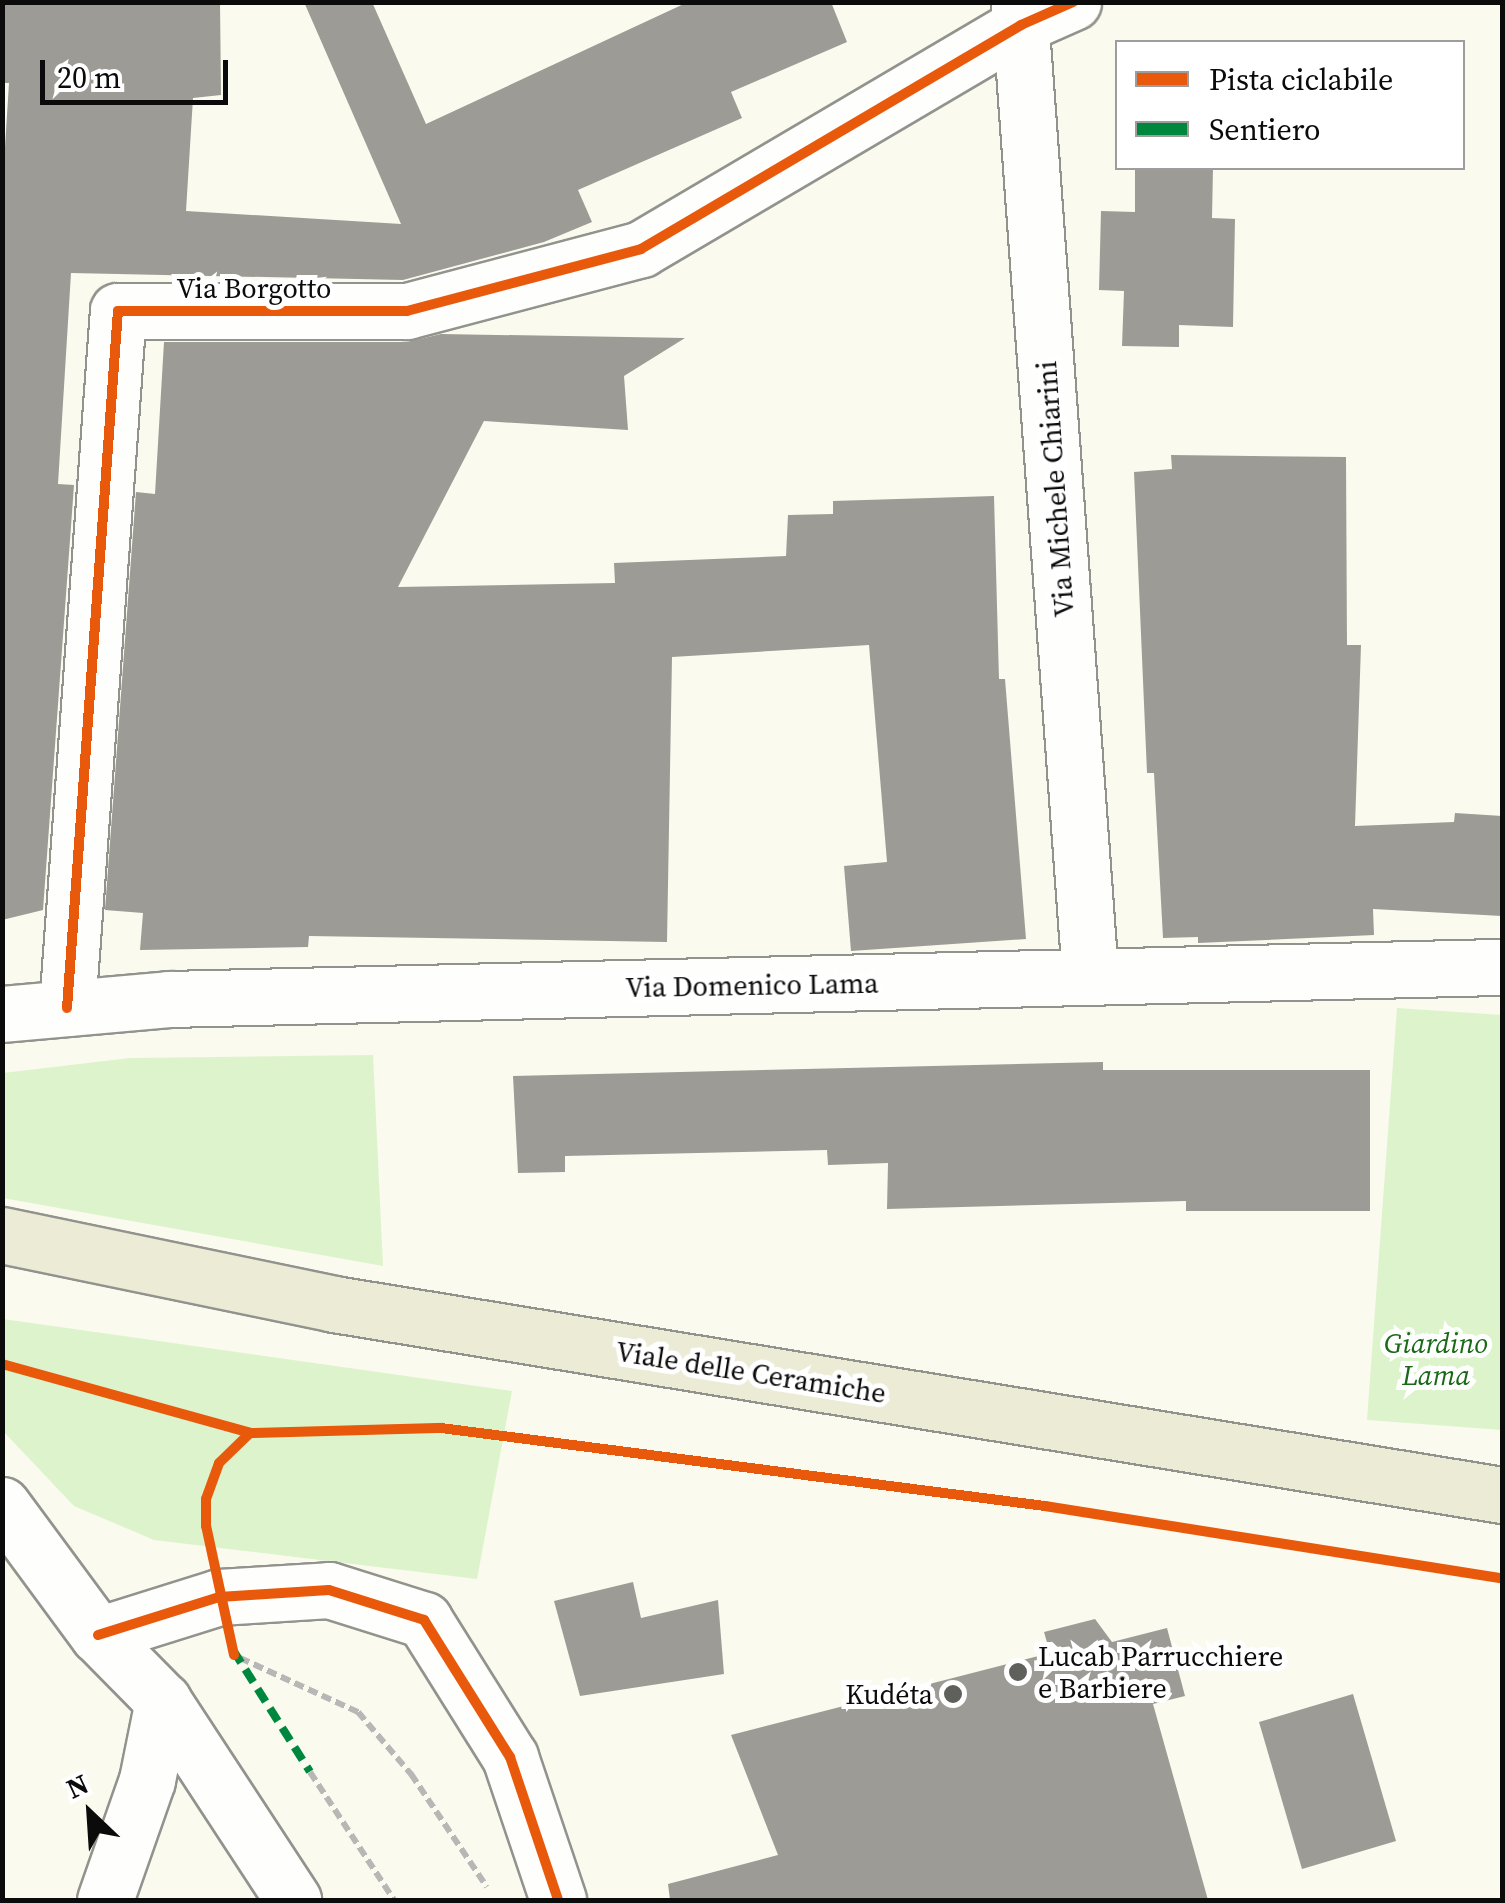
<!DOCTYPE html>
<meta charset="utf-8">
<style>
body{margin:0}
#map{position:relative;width:1505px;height:1903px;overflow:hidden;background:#fafaef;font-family:"Source Serif 4",serif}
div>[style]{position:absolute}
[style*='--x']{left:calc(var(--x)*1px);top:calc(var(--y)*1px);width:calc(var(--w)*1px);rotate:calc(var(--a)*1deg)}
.green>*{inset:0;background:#ddf3cc}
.building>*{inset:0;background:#9c9b95}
.path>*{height:6px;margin-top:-3px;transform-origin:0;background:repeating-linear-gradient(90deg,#b7b7b5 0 10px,transparent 0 15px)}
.roads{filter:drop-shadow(2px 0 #93938e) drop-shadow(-2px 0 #93938e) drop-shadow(0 2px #93938e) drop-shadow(0 -2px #93938e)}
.minor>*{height:55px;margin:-27.5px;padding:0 27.5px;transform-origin:27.5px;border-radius:27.5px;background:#fefefd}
.major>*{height:55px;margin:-27.5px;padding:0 27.5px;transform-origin:27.5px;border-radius:27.5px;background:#ecebd6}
.quiet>*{height:8px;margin-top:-4px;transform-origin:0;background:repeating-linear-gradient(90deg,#00873e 0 15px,transparent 0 23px)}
.cycleway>*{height:10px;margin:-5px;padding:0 5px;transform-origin:5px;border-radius:5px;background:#e8590c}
.dots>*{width:28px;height:28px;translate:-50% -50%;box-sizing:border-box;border:5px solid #fff;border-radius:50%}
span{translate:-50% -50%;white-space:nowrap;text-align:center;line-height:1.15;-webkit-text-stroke:10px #fff;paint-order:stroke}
.street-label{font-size:28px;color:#0b0b0b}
.park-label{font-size:28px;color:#196916;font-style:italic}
.poi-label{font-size:28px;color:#0b0b0b}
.left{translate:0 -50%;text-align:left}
.right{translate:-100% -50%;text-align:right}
.frame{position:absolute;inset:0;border:5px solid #0b0b0b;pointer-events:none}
.legend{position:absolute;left:1115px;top:40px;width:350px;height:130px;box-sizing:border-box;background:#fff;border:2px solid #9d9d9d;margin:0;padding:12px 18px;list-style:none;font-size:30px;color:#0b0b0b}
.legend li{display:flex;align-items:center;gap:20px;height:50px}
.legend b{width:50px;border:2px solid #9d9d9d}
.north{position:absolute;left:40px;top:1763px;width:100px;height:100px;-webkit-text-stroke:8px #fff;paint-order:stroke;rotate:335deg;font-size:28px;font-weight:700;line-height:40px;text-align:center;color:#0b0b0b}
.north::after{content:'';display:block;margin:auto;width:35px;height:45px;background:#0b0b0b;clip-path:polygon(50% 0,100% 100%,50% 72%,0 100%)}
.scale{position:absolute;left:40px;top:60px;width:188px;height:45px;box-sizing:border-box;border:5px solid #0b0b0b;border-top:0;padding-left:12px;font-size:30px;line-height:35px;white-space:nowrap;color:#0b0b0b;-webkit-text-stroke:8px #fff;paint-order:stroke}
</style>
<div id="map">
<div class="green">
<i style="clip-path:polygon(1397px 1008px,1502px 1015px,1502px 1430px,1367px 1420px)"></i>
<i style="clip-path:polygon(373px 1055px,383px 1266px,3px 1198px,3px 1073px,130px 1058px)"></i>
<i style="clip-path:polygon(3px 1319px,512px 1391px,477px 1579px,154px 1540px,74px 1506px,3px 1431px)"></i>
</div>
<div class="building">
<i style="clip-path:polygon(2px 2px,220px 2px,221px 95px,193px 98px,186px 211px,401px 224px,304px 2px,372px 2px,426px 124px,688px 2px,831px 2px,847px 42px,731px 92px,742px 118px,578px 190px,592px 222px,544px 242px,403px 280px,71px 273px,58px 484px,74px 485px,43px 910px,2px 920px,2px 195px,9px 83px,2px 83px)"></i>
<i style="clip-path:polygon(1135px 168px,1213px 168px,1212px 218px,1235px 219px,1233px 327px,1179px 325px,1179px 347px,1122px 346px,1124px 291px,1099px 290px,1101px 211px,1135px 212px)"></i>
<i style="clip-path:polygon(441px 334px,685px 338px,624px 376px,628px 430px,484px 421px,398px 587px,615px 583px,614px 563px,786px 556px,788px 515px,833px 514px,833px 501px,994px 496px,999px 679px,1005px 679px,1026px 939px,851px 951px,844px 866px,887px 862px,869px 645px,672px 657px,667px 942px,309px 936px,308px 947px,140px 950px,143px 913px,105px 910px,136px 492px,155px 494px,164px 342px,407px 342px)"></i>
<i style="clip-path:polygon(1171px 455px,1346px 457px,1347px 645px,1361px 645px,1355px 826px,1454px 822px,1455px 813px,1502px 816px,1502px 916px,1373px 909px,1374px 935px,1198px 943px,1198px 937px,1163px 938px,1154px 773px,1147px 773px,1134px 472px,1172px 469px)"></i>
<i style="clip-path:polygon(1103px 1062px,1103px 1070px,1370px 1070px,1370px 1211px,1186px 1211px,1186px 1201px,887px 1209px,888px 1163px,828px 1165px,827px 1150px,565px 1156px,565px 1172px,518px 1173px,513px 1076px)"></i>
<i style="clip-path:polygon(633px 1582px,641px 1618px,718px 1600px,724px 1674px,580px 1696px,554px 1601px)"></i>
<i style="clip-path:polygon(1095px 1619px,1112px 1642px,1167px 1628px,1185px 1696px,1153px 1704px,1208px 1900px,670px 1900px,668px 1884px,778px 1855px,731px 1735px,1050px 1653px,1044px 1632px)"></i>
<i style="clip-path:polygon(1353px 1694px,1396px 1841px,1302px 1869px,1259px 1722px)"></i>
</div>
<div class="path">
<i style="--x:240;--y:1658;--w:130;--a:24.6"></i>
<i style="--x:358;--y:1712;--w:82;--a:49.5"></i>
<i style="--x:411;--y:1774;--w:136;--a:56.1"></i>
<i style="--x:310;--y:1772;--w:153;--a:56.7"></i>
</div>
<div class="roads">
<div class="minor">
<i style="--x:1019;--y:2;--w:977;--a:85.83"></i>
<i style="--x:67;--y:1008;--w:699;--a:-85.82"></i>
<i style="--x:118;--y:311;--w:289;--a:0"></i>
<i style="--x:407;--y:311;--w:242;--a:-14.8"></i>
<i style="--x:641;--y:249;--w:441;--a:-30.5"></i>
<i style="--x:1021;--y:25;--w:57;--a:-23.9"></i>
<i style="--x:2;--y:1014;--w:168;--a:-5.1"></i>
<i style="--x:169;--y:999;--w:1333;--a:-1.38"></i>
<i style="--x:2;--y:1505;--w:162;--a:53.6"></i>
<i style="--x:98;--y:1635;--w:93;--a:45.4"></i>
<i style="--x:163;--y:1701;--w:238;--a:56.8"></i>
<i style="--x:98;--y:1635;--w:127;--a:-17.4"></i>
<i style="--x:219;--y:1597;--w:110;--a:-3.6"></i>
<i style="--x:329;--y:1590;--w:100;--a:17.5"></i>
<i style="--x:424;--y:1620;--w:162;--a:57.9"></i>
<i style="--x:510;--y:1757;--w:151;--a:71.4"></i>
<i style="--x:105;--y:1900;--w:127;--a:-70.7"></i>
<i style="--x:147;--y:1780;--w:81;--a:-78.6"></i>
</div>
<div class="major">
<i style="--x:2;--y:1235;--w:339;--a:11.7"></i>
<i style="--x:334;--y:1304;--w:1184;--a:9.29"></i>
</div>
</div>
<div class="quiet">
<i style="--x:233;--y:1650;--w:144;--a:57.7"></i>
</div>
<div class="cycleway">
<i style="--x:67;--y:1008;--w:699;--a:-85.82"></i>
<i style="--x:118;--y:311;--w:289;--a:0"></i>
<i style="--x:407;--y:311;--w:242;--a:-14.8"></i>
<i style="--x:641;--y:249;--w:441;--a:-30.5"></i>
<i style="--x:1021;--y:25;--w:57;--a:-23.9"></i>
<i style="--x:2;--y:1364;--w:257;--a:15.5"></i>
<i style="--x:250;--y:1433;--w:191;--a:-1.5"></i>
<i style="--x:441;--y:1428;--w:609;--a:7.36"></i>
<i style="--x:1045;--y:1506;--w:463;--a:9"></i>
<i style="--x:98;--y:1635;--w:127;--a:-17.4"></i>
<i style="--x:219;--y:1597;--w:110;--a:-3.6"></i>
<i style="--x:329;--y:1590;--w:100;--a:17.5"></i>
<i style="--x:424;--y:1620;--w:162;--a:57.9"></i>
<i style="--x:510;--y:1757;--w:151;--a:71.4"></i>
<i style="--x:234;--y:1655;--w:132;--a:-102.2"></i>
<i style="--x:206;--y:1526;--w:27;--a:-90"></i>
<i style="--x:206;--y:1499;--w:38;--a:-70"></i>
<i style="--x:219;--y:1463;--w:43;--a:-44.1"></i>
</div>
<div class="dots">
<i style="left:1018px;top:1672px;background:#5f5f5b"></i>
<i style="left:953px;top:1694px;background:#5f5f5b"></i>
</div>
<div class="street-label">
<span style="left:254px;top:288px">Via Borgotto</span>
<span style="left:1055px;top:489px;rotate:-94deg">Via Michele Chiarini</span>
<span style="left:752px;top:985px;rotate:-1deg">Via Domenico Lama</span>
<span style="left:751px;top:1372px;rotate:9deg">Viale delle Ceramiche</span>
</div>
<div class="park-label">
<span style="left:1436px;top:1359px">Giardino<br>Lama</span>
</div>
<div class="poi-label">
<span class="left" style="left:1038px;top:1672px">Lucab Parrucchiere<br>e Barbiere</span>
<span class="right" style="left:933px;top:1694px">Kudéta</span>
</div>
<div class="frame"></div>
<ul class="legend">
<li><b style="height:12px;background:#e8590c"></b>Pista ciclabile</li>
<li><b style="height:12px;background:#00873e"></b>Sentiero</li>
</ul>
<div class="north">N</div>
<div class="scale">20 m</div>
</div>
